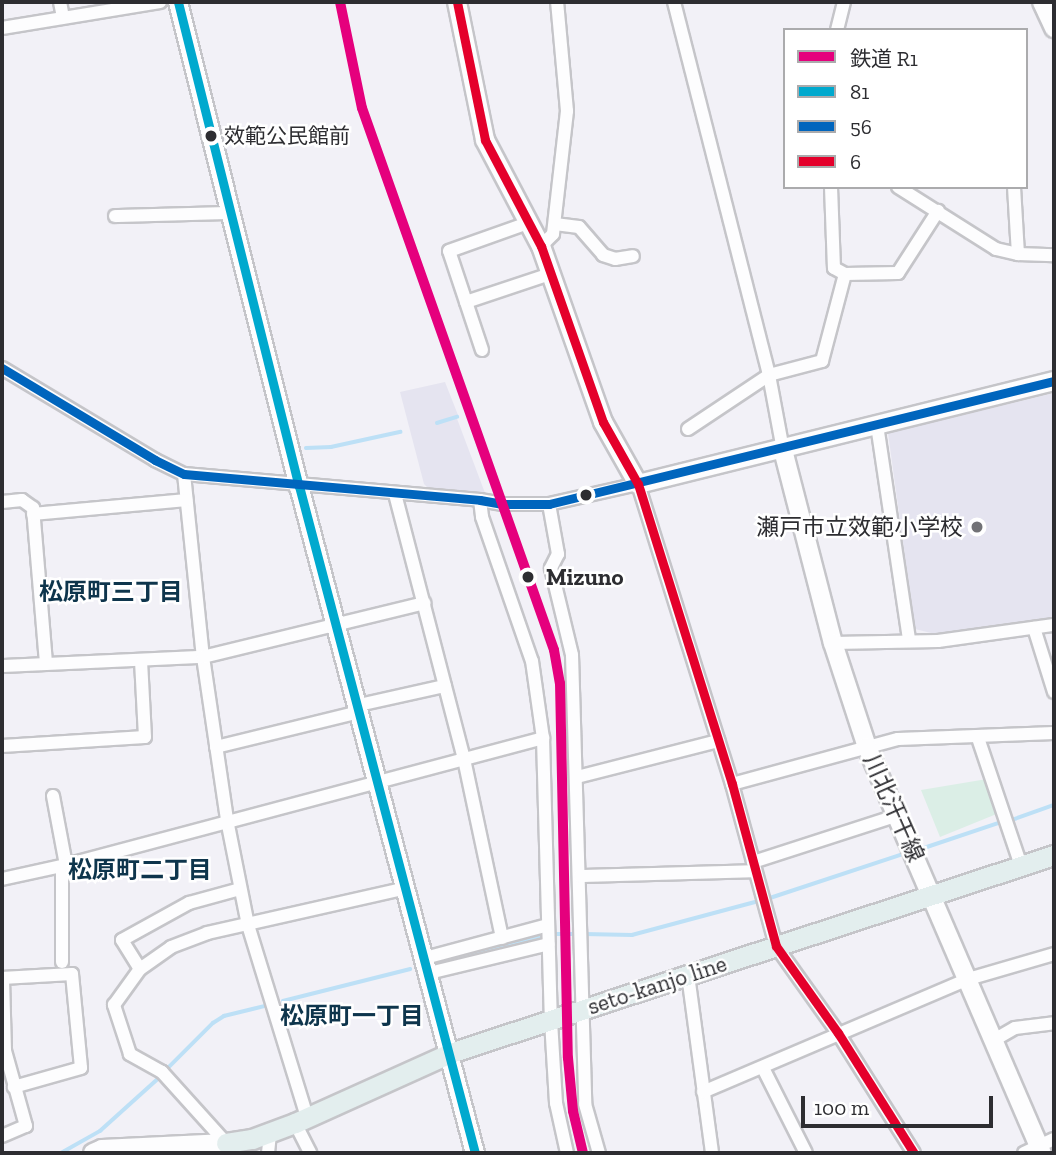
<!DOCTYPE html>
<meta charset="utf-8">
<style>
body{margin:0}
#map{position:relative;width:1056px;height:1155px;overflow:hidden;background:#f2f1f7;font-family:"Zilla Slab","Noto Sans JP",serif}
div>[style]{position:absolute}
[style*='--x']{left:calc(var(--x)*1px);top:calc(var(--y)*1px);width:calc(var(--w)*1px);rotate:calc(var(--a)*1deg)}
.built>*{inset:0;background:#e5e4f0}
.green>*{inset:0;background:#dbeee6}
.stream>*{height:3.5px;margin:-1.75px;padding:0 1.75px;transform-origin:1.75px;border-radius:1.75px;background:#bde0f6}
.roads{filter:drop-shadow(2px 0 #c5c5c9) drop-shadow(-2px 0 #c5c5c9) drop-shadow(0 2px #c5c5c9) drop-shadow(0 -2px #c5c5c9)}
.street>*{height:12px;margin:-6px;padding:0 6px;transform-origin:6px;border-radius:6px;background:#fdfdfe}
.secondary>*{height:18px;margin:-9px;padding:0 9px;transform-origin:9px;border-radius:9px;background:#fdfdfe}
.primary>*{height:19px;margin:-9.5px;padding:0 9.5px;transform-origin:9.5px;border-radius:9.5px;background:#e3eeee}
.bus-1>*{height:9px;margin:-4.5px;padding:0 4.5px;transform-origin:4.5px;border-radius:4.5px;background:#00a9ce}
.bus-2>*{height:9px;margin:-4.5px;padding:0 4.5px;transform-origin:4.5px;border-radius:4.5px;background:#0065bd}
.bus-3>*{height:9px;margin:-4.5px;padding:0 4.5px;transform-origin:4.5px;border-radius:4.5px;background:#e4002b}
.rail-1>*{height:10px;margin:-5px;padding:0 5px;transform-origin:5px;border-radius:5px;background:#e5007d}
.dots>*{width:19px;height:19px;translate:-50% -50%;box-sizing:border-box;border:4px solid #fff;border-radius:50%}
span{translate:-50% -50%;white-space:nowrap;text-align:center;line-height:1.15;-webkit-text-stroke:5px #fff;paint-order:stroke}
.bus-label{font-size:21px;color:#2d2d31}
.left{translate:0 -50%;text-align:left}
.poi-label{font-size:23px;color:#2d2d31}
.right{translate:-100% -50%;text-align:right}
.stop-label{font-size:23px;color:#2d2d31;font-weight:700}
.street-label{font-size:23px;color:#2d2d31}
.neighbourhood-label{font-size:24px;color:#0e354c;font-weight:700}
.frame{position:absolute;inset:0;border:4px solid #2d2d31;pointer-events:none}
.legend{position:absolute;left:783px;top:28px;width:245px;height:161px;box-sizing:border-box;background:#fff;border:2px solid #ababad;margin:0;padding:9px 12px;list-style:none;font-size:21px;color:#2d2d31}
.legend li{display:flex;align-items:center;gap:14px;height:35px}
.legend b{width:35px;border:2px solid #ababad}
.scale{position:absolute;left:801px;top:1096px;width:192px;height:32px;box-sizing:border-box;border:4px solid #2d2d31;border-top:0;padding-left:9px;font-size:21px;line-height:24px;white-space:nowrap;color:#2d2d31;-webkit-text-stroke:5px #fff;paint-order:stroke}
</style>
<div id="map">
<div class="built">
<i style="clip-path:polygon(445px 382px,458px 415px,456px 416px,485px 493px,429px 489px,424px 484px,400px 392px)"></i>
<i style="clip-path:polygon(1054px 393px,1054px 620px,939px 635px,915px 629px,888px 433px)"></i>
</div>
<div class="green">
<i style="clip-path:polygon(987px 779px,999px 813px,940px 837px,921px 790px)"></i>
</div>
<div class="stream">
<i style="--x:437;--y:423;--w:21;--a:-17"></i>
<i style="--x:306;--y:448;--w:25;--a:-2"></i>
<i style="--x:331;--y:447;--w:71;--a:-12.3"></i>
<i style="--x:1012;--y:820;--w:45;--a:-19.7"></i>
<i style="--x:921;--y:849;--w:84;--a:-18.6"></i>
<i style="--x:770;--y:898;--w:137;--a:-18.3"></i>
<i style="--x:553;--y:934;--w:24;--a:0"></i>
<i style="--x:584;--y:934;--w:48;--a:1.2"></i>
<i style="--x:632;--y:935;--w:127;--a:-15"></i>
<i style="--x:442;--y:962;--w:106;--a:-14.2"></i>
<i style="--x:283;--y:1001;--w:131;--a:-14.1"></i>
<i style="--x:166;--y:1070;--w:66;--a:-45"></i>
<i style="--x:213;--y:1023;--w:13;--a:-32"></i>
<i style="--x:224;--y:1016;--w:42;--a:-13.7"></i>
<i style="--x:61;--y:1153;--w:45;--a:-29.4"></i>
<i style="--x:100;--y:1131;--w:82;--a:-42"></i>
</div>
<div class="roads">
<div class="street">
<i style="--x:60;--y:2;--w:16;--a:79"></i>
<i style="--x:674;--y:2;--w:385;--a:75.7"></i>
<i style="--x:769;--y:375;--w:76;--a:79.4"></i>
<i style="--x:2;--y:28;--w:160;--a:-9.3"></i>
<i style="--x:837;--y:30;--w:29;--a:-76"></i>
<i style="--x:831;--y:187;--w:81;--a:87.9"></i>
<i style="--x:834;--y:268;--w:13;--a:29"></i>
<i style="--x:898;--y:187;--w:116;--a:32.3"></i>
<i style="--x:996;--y:249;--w:23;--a:13"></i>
<i style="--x:1018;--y:254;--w:36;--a:2"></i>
<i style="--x:1014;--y:187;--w:67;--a:86.6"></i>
<i style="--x:115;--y:216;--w:115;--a:-1.5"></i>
<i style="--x:555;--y:224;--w:24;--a:7"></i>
<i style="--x:579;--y:227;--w:37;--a:49"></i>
<i style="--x:603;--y:255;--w:13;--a:18"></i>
<i style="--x:615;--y:259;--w:18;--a:-9"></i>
<i style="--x:541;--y:246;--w:17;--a:-45"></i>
<i style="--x:553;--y:234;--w:124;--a:-83.5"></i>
<i style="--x:567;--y:111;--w:109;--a:-95.2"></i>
<i style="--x:466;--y:302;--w:89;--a:-18.4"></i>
<i style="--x:482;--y:350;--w:104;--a:-108.4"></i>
<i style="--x:449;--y:251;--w:84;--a:-19.5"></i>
<i style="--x:2;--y:368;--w:179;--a:31"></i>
<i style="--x:155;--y:460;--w:32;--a:26"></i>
<i style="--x:184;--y:474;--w:297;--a:5"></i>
<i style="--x:480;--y:500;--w:23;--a:10"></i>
<i style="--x:503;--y:504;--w:46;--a:0"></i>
<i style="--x:549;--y:504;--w:91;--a:-12.7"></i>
<i style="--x:638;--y:484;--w:314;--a:72.6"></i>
<i style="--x:732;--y:784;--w:168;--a:74.8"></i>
<i style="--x:776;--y:946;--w:107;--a:54.5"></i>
<i style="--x:838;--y:1033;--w:142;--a:57.7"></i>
<i style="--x:877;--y:425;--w:217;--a:81.5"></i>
<i style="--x:688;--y:429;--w:97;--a:-33.7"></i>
<i style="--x:769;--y:375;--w:55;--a:-14.8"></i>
<i style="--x:822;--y:361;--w:90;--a:-75.2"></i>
<i style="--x:845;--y:274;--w:53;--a:-1.1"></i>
<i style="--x:898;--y:273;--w:74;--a:-57.2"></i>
<i style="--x:184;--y:474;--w:184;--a:84.1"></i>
<i style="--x:203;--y:657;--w:165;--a:81.6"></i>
<i style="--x:227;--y:820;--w:107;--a:78.7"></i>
<i style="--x:248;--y:925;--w:201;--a:72.9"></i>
<i style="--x:395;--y:494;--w:274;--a:75.4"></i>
<i style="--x:464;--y:759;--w:183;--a:78"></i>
<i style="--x:480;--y:500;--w:17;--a:83"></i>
<i style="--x:482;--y:517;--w:152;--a:70.9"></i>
<i style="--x:532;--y:661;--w:78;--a:81.9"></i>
<i style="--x:543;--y:738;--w:283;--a:88.4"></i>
<i style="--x:551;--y:1021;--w:82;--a:86.5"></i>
<i style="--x:556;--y:1103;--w:51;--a:77.6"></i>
<i style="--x:2;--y:502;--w:20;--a:-6"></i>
<i style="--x:22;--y:500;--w:14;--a:36"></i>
<i style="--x:33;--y:508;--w:156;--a:85.2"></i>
<i style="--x:549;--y:504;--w:51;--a:79.8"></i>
<i style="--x:558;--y:554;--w:16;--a:117"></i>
<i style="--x:551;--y:568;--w:89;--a:76.4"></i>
<i style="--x:572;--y:655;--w:449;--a:88.3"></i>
<i style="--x:585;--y:1104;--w:51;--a:74.1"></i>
<i style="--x:33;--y:514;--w:154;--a:-5.2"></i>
<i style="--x:1034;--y:628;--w:67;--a:72.6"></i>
<i style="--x:833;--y:643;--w:105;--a:-1.1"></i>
<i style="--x:938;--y:641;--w:117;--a:-7.9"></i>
<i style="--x:2;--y:666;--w:201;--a:-2.6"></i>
<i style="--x:203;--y:657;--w:228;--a:-13.7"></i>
<i style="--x:359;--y:705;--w:88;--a:-12.5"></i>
<i style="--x:978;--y:738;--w:135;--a:71.4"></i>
<i style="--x:2;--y:746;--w:143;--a:-3.6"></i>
<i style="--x:145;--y:737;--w:77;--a:-93"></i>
<i style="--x:216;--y:747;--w:148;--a:-13.7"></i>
<i style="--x:577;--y:777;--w:146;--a:-14.3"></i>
<i style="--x:732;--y:784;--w:172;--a:-15.2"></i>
<i style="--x:898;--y:739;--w:156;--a:-2.2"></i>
<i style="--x:53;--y:796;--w:70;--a:79.3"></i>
<i style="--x:753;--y:862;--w:149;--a:-17.9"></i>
<i style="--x:62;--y:866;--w:96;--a:90"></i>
<i style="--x:580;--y:876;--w:175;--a:-1.6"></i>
<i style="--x:2;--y:879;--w:66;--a:-12.3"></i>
<i style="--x:66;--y:865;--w:494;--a:-14.9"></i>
<i style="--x:425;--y:958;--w:127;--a:-15"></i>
<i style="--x:140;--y:969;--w:34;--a:-122"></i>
<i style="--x:122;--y:940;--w:77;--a:-28.9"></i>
<i style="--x:189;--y:903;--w:53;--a:-15.4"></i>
<i style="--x:429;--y:973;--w:123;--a:-13.6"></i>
<i style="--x:688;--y:975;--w:180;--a:82.3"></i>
<i style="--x:2;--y:978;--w:70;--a:-3.3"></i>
<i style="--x:72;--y:974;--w:94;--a:84.5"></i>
<i style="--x:81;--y:1068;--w:70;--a:164.2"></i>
<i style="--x:994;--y:1040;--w:24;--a:-30"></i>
<i style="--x:1015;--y:1028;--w:39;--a:-7"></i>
<i style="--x:763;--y:1068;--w:95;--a:63.2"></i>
<i style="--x:703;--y:1092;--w:288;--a:-23.1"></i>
<i style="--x:968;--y:979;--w:90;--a:-16.2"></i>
<i style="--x:295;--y:1123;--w:34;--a:63"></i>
<i style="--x:2;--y:1136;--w:26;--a:-23"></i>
<i style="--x:26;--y:1126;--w:78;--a:-105.6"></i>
<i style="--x:5;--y:1051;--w:73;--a:-91.6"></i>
<i style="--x:226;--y:1143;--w:96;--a:-132"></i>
<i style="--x:162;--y:1072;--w:37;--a:-151"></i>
<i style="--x:130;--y:1054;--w:52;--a:-108.1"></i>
<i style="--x:114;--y:1005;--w:44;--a:-54.2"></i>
<i style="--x:140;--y:969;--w:38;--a:-35"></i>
<i style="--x:171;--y:947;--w:39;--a:-21"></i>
<i style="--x:207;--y:933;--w:205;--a:-12.7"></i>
<i style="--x:268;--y:1153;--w:20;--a:-84"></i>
<i style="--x:1024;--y:1153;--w:33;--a:-25"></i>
</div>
<div class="secondary">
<i style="--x:178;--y:2;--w:499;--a:76"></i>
<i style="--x:299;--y:486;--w:690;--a:75.22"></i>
<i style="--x:457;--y:2;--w:141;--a:78.5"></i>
<i style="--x:485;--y:140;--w:120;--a:62.2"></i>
<i style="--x:541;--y:246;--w:187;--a:70.6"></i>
<i style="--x:603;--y:422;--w:71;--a:60.6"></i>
<i style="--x:638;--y:484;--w:429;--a:-13.9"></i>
<i style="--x:1042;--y:2;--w:29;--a:65"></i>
<i style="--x:783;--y:450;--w:199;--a:75.5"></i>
<i style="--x:833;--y:643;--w:109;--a:71.9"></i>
<i style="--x:867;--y:747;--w:442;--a:66.7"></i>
<i style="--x:93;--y:1153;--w:10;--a:-24"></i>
<i style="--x:102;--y:1149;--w:124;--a:-2.8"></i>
</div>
<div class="primary">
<i style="--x:226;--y:1143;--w:26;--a:-9"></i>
<i style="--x:252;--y:1139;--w:46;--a:-20.4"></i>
<i style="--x:295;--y:1123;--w:170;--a:-24.3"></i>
<i style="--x:450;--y:1053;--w:636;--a:-18.15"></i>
</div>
</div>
<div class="bus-1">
<i style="--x:178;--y:2;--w:499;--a:76"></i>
<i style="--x:299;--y:486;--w:690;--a:75.22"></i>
</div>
<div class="bus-2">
<i style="--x:2;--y:368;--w:179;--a:31"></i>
<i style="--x:155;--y:460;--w:32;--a:26"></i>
<i style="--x:184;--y:474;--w:297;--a:5"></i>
<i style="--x:480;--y:500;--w:23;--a:10"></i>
<i style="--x:503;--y:504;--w:46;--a:0"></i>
<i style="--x:549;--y:504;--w:520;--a:-13.69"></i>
</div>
<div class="bus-3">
<i style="--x:457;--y:2;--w:141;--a:78.5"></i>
<i style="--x:485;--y:140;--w:120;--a:62.2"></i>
<i style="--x:541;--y:246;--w:187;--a:70.6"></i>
<i style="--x:603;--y:422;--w:71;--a:60.6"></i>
<i style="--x:638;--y:484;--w:314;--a:72.6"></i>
<i style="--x:732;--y:784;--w:168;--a:74.8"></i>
<i style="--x:776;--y:946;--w:107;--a:54.5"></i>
<i style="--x:838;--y:1033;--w:142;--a:57.7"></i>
</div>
<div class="rail-1">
<i style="--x:340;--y:2;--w:108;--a:78.3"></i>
<i style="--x:362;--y:108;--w:575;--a:70.49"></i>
<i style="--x:554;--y:650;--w:34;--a:80"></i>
<i style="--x:560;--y:683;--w:375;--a:88.8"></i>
<i style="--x:568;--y:1058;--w:53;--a:84.6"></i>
<i style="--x:573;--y:1111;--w:43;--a:76.6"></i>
</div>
<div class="dots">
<i style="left:211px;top:136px;background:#2d2d31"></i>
<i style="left:586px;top:495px;background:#2d2d31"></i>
<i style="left:977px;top:527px;background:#727276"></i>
<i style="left:528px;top:577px;background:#2d2d31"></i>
</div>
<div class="bus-label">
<span class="left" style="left:224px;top:136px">效範公民館前</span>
</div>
<div class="poi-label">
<span class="right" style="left:963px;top:527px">瀬戸市立效範小学校</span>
</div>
<div class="stop-label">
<span class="left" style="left:546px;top:577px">Mizuno</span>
</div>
<div class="street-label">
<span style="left:894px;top:808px;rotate:66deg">川北汗干線</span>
<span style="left:657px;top:985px;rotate:-18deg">seto-kanjo line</span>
</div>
<div class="neighbourhood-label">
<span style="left:111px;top:592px">松原町三丁目</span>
<span style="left:140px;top:870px">松原町二丁目</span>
<span style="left:352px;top:1016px">松原町一丁目</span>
</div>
<div class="frame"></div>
<ul class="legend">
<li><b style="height:9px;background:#e5007d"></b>鉄道 R1</li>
<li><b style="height:9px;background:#00a9ce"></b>81</li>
<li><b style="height:9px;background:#0065bd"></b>56</li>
<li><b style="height:9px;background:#e4002b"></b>6</li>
</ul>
<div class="scale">100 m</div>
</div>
